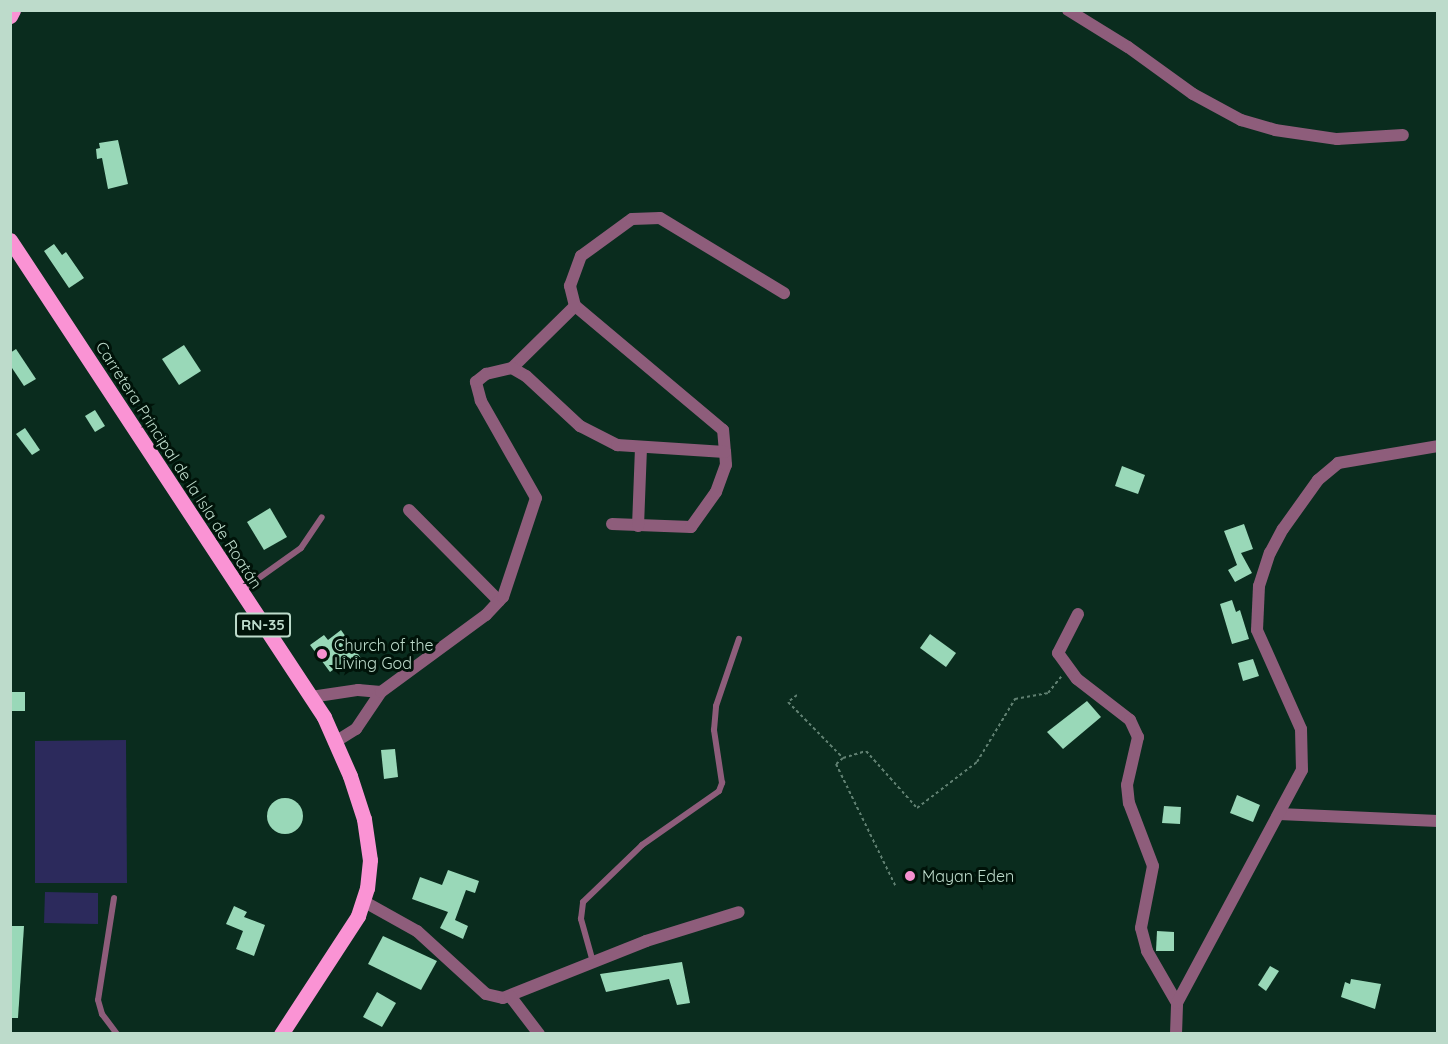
<!DOCTYPE html>
<meta charset="utf-8">
<style>
body{margin:0}
#map{position:relative;width:1448px;height:1044px;overflow:hidden;background:#0a2c1e;font-family:Quicksand,sans-serif}
div>[style]{position:absolute}
[style*='--x']{left:calc(var(--x)*1px);top:calc(var(--y)*1px);width:calc(var(--w)*1px);rotate:calc(var(--a)*1deg)}
.green>*{inset:0;background:#2c2a5c}
.building>*{inset:0;background:#99d8b8}
.round{border-radius:50%}
.path>*{height:2px;margin-top:-1px;transform-origin:0;background:repeating-linear-gradient(90deg,#618172 0 3px,transparent 0 6px)}
.lane>*{height:6px;margin:-3px;padding:0 3px;transform-origin:3px;border-radius:3px;background:#8e5d7b}
.street>*{height:12px;margin:-6px;padding:0 6px;transform-origin:6px;border-radius:6px;background:#8e5d7b}
.primary>*{height:15px;margin:-7.5px;padding:0 7.5px;transform-origin:7.5px;border-radius:7.5px;background:#fa93d4}
.dots>*{width:16px;height:16px;translate:-50% -50%;box-sizing:border-box;border:3px solid #001309;border-radius:50%}
span{translate:-50% -50%;white-space:nowrap;text-align:center;line-height:1.15;-webkit-text-stroke:6px #001309;paint-order:stroke}
.shield-label span{padding:2px 4px;background:#001309;border:2px solid;border-radius:4px;-webkit-text-stroke-width:0}
.shield-label{font-size:15px;color:#bddbcb;font-weight:700}
.street-label{font-size:16px;color:#bddbcb}
.poi-label{font-size:16px;color:#bddbcb}
.left{translate:0 -50%;text-align:left}
.frame{position:absolute;inset:0;border:12px solid #bddbcb;pointer-events:none}
</style>
<div id="map">
<div class="green">
<i style="clip-path:polygon(126px 740px,127px 883px,35px 883px,35px 741px)"></i>
<i style="clip-path:polygon(45px 892px,98px 893px,98px 924px,44px 923px)"></i>
</div>
<div class="building">
<i style="clip-path:polygon(118px 140px,128px 184px,108px 189px,102px 158px,97px 159px,96px 149px,100px 148px,99px 143px)"></i>
<i style="clip-path:polygon(54px 244px,62px 255px,66px 252px,84px 278px,69px 288px,44px 251px)"></i>
<i style="clip-path:polygon(184px 345px,201px 371px,179px 385px,162px 359px)"></i>
<i style="clip-path:polygon(16px 349px,36px 379px,24px 386px,10px 365px,10px 353px)"></i>
<i style="clip-path:polygon(95px 410px,105px 426px,95px 432px,85px 416px)"></i>
<i style="clip-path:polygon(25px 428px,40px 450px,32px 455px,16px 434px)"></i>
<i style="clip-path:polygon(1122px 466px,1145px 475px,1138px 494px,1115px 486px)"></i>
<i style="clip-path:polygon(270px 508px,287px 537px,264px 550px,247px 522px)"></i>
<i style="clip-path:polygon(1244px 524px,1253px 549px,1241px 553px,1252px 573px,1235px 582px,1228px 570px,1237px 565px,1224px 531px)"></i>
<i style="clip-path:polygon(1232px 600px,1236px 612px,1240px 610px,1249px 639px,1232px 644px,1220px 604px)"></i>
<i style="clip-path:polygon(341px 630px,363px 661px,355px 667px,348px 659px,330px 672px,310px 645px,324px 635px,328px 640px)"></i>
<i style="clip-path:polygon(930px 634px,956px 653px,946px 667px,920px 648px)"></i>
<i style="clip-path:polygon(1253px 659px,1259px 676px,1243px 681px,1238px 663px)"></i>
<i style="clip-path:polygon(11px 692px,25px 692px,25px 711px,11px 711px)"></i>
<i style="clip-path:polygon(1087px 701px,1101px 717px,1063px 749px,1047px 732px)"></i>
<i style="clip-path:polygon(395px 749px,398px 777px,384px 779px,381px 750px)"></i>
<i style="clip-path:polygon(1237px 795px,1260px 805px,1253px 822px,1230px 813px)"></i>
<i class="round" style="left:267px;top:798px;width:36px;height:36px"></i>
<i style="clip-path:polygon(1164px 806px,1181px 807px,1180px 824px,1162px 823px)"></i>
<i style="clip-path:polygon(448px 870px,479px 881px,475px 893px,466px 890px,455px 920px,468px 926px,463px 939px,440px 928px,448px 912px,412px 899px,420px 877px,442px 885px)"></i>
<i style="clip-path:polygon(234px 906px,247px 912px,244px 917px,265px 925px,254px 956px,236px 949px,243px 931px,226px 924px)"></i>
<i style="clip-path:polygon(10px 926px,24px 926px,18px 1018px,10px 1018px)"></i>
<i style="clip-path:polygon(1157px 931px,1174px 932px,1174px 951px,1156px 951px)"></i>
<i style="clip-path:polygon(383px 936px,437px 961px,421px 990px,368px 964px)"></i>
<i style="clip-path:polygon(682px 962px,690px 1003px,677px 1005px,669px 979px,606px 992px,600px 974px)"></i>
<i style="clip-path:polygon(1270px 966px,1279px 971px,1266px 991px,1258px 985px)"></i>
<i style="clip-path:polygon(1351px 979px,1381px 984px,1375px 1009px,1341px 997px,1345px 982px,1350px 984px)"></i>
<i style="clip-path:polygon(377px 992px,396px 1003px,382px 1027px,363px 1017px)"></i>
</div>
<div class="path">
<i style="--x:797;--y:695;--w:11;--a:142"></i>
<i style="--x:788;--y:702;--w:78;--a:45.5"></i>
<i style="--x:843;--y:758;--w:24;--a:-17"></i>
<i style="--x:866;--y:751;--w:76;--a:48.2"></i>
<i style="--x:917;--y:808;--w:76;--a:-37.5"></i>
<i style="--x:977;--y:762;--w:74;--a:-58.9"></i>
<i style="--x:1015;--y:699;--w:34;--a:-10"></i>
<i style="--x:1048;--y:693;--w:21;--a:-51"></i>
<i style="--x:843;--y:758;--w:9;--a:139"></i>
<i style="--x:836;--y:764;--w:135;--a:64"></i>
</div>
<div class="lane">
<i style="--x:242;--y:590;--w:72;--a:-35.4"></i>
<i style="--x:301;--y:548;--w:37;--a:-56"></i>
<i style="--x:114;--y:898;--w:103;--a:98.9"></i>
<i style="--x:98;--y:1000;--w:15;--a:74"></i>
<i style="--x:102;--y:1014;--w:25;--a:53"></i>
<i style="--x:593;--y:962;--w:45;--a:-105.6"></i>
<i style="--x:581;--y:919;--w:17;--a:-83"></i>
<i style="--x:583;--y:902;--w:82;--a:-44"></i>
<i style="--x:642;--y:845;--w:94;--a:-35"></i>
<i style="--x:719;--y:791;--w:9;--a:-69"></i>
<i style="--x:722;--y:783;--w:54;--a:-98.6"></i>
<i style="--x:714;--y:730;--w:24;--a:-85"></i>
<i style="--x:716;--y:706;--w:71;--a:-71.1"></i>
</div>
<div class="street">
<i style="--x:1068;--y:10;--w:70;--a:31.7"></i>
<i style="--x:1128;--y:47;--w:80;--a:35.9"></i>
<i style="--x:1193;--y:94;--w:55;--a:28.4"></i>
<i style="--x:1241;--y:120;--w:35;--a:16"></i>
<i style="--x:1275;--y:130;--w:63;--a:8.3"></i>
<i style="--x:1337;--y:139;--w:66;--a:-3.5"></i>
<i style="--x:512;--y:368;--w:88;--a:-44.5"></i>
<i style="--x:409;--y:510;--w:128;--a:45.3"></i>
<i style="--x:612;--y:524;--w:79;--a:2.2"></i>
<i style="--x:691;--y:527;--w:43;--a:-54.5"></i>
<i style="--x:716;--y:492;--w:29;--a:-70"></i>
<i style="--x:726;--y:465;--w:13;--a:-94"></i>
<i style="--x:725;--y:452;--w:22;--a:-95"></i>
<i style="--x:723;--y:430;--w:193;--a:-140"></i>
<i style="--x:575;--y:306;--w:21;--a:-104"></i>
<i style="--x:570;--y:286;--w:32;--a:-70"></i>
<i style="--x:581;--y:256;--w:63;--a:-36"></i>
<i style="--x:632;--y:219;--w:28;--a:-2"></i>
<i style="--x:660;--y:218;--w:145;--a:31.2"></i>
<i style="--x:638;--y:526;--w:77;--a:-87.8"></i>
<i style="--x:1078;--y:614;--w:44;--a:117.1"></i>
<i style="--x:1058;--y:653;--w:32;--a:54"></i>
<i style="--x:1077;--y:679;--w:67;--a:37.7"></i>
<i style="--x:1130;--y:720;--w:19;--a:65"></i>
<i style="--x:1138;--y:737;--w:49;--a:102.9"></i>
<i style="--x:1127;--y:785;--w:18;--a:84"></i>
<i style="--x:1129;--y:803;--w:67;--a:69.1"></i>
<i style="--x:1153;--y:866;--w:63;--a:101"></i>
<i style="--x:1141;--y:928;--w:24;--a:75"></i>
<i style="--x:1147;--y:951;--w:60;--a:60"></i>
<i style="--x:311;--y:697;--w:48;--a:-8.5"></i>
<i style="--x:358;--y:690;--w:23;--a:5"></i>
<i style="--x:335;--y:742;--w:25;--a:-32"></i>
<i style="--x:356;--y:729;--w:45;--a:-56"></i>
<i style="--x:381;--y:692;--w:130;--a:-36.3"></i>
<i style="--x:486;--y:615;--w:25;--a:-47"></i>
<i style="--x:503;--y:597;--w:104;--a:-71.6"></i>
<i style="--x:536;--y:498;--w:112;--a:-119.6"></i>
<i style="--x:481;--y:401;--w:20;--a:-105"></i>
<i style="--x:476;--y:382;--w:13;--a:-39"></i>
<i style="--x:486;--y:374;--w:27;--a:-13"></i>
<i style="--x:512;--y:368;--w:16;--a:30"></i>
<i style="--x:526;--y:376;--w:74;--a:42.8"></i>
<i style="--x:580;--y:426;--w:42;--a:27.2"></i>
<i style="--x:617;--y:445;--w:108;--a:3.7"></i>
<i style="--x:1279;--y:814;--w:159;--a:2.5"></i>
<i style="--x:363;--y:901;--w:62;--a:29.1"></i>
<i style="--x:417;--y:931;--w:93;--a:42.4"></i>
<i style="--x:486;--y:994;--w:17;--a:13"></i>
<i style="--x:503;--y:998;--w:154;--a:-21.7"></i>
<i style="--x:646;--y:941;--w:97;--a:-17.3"></i>
<i style="--x:510;--y:996;--w:48;--a:52.7"></i>
<i style="--x:1176;--y:1034;--w:31;--a:-88"></i>
<i style="--x:1177;--y:1003;--w:264;--a:-61.8"></i>
<i style="--x:1302;--y:770;--w:41;--a:-91.4"></i>
<i style="--x:1301;--y:729;--w:108;--a:-114"></i>
<i style="--x:1257;--y:630;--w:44;--a:-87.4"></i>
<i style="--x:1259;--y:586;--w:35;--a:-72"></i>
<i style="--x:1270;--y:553;--w:27;--a:-62"></i>
<i style="--x:1283;--y:529;--w:60;--a:-54.5"></i>
<i style="--x:1318;--y:480;--w:26;--a:-40"></i>
<i style="--x:1338;--y:463;--w:101;--a:-9.6"></i>
</div>
<div class="primary">
<i style="--x:10;--y:16;--w:7;--a:-63"></i>
<i style="--x:10;--y:240;--w:571;--a:56.64"></i>
<i style="--x:324;--y:717;--w:64;--a:66.2"></i>
<i style="--x:350;--y:776;--w:45;--a:72"></i>
<i style="--x:364;--y:819;--w:41;--a:81.7"></i>
<i style="--x:370;--y:860;--w:28;--a:96"></i>
<i style="--x:367;--y:888;--w:29;--a:108"></i>
<i style="--x:358;--y:916;--w:141;--a:123.1"></i>
</div>
<div class="dots">
<i style="left:322px;top:654px;background:#f690d0"></i>
<i style="left:910px;top:876px;background:#f690d0"></i>
</div>
<div class="shield-label">
<span style="left:263px;top:625px">RN-35</span>
</div>
<div class="street-label">
<span style="left:179px;top:465px;rotate:57deg">Carretera Principal de la Isla de Roatán</span>
</div>
<div class="poi-label">
<span class="left" style="left:334px;top:654px">Church of the<br>Living God</span>
<span class="left" style="left:922px;top:876px">Mayan Eden</span>
</div>
<div class="frame"></div>
</div>
